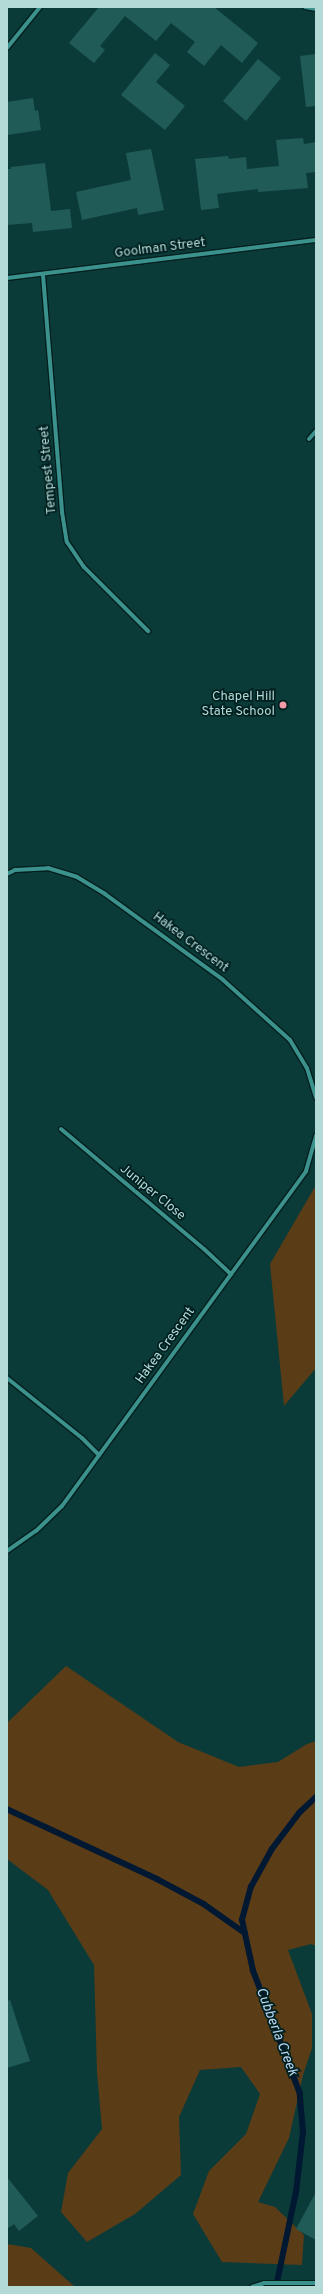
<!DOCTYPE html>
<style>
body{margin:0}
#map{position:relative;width:323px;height:2294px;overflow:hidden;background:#0b3b38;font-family:Overpass,sans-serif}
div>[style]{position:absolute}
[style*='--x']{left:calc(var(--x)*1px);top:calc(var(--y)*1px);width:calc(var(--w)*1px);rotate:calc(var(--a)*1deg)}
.green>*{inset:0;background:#5a3c16}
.stream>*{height:5.5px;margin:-2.75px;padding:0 2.75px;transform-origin:2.75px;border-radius:2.75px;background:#001831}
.building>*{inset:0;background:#215b58}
.roads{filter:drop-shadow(1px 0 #041f1e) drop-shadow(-1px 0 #041f1e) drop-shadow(0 1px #041f1e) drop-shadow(0 -1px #041f1e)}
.street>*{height:4px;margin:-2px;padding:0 2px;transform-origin:2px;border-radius:2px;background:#3b918b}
.dots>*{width:11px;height:11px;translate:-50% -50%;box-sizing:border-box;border:2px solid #00201f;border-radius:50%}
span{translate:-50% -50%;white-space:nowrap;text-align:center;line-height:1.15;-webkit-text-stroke:3.5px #00201f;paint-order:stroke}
.street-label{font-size:13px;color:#b3dad7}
.poi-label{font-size:13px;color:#b3dad7}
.right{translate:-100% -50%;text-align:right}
.water-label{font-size:14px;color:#b9d5f4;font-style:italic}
.frame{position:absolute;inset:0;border:8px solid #b3dad7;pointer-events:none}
</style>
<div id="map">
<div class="green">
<i style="clip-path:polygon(316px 1185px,316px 1368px,284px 1406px,270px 1264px)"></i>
<i style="clip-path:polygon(66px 1666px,178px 1742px,239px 1767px,278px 1762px,307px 1744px,316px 1741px,316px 1946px,311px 1944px,288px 1950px,312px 2014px,312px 2048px,303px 2075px,289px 2138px,258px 2202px,275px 2207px,304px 2235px,302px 2265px,222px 2262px,193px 2214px,209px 2171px,246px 2134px,260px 2094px,241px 2067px,200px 2070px,179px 2117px,181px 2175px,135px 2214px,87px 2242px,61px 2212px,68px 2173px,102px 2129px,97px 2072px,94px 1965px,48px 1890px,7px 1859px,7px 1723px)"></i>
<i style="clip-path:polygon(7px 2244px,31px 2248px,75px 2287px,7px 2287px)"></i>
</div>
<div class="stream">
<i style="--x:7;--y:1809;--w:166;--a:25"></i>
<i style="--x:157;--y:1879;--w:53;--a:28"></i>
<i style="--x:204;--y:1904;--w:50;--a:35.3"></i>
<i style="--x:276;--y:2287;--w:97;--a:-78.1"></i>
<i style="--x:296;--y:2192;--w:60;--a:-83.3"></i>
<i style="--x:303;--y:2132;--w:38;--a:-95"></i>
<i style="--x:300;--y:2094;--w:132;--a:-110.9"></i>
<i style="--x:253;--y:1971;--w:52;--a:-102.2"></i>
<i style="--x:242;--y:1920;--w:34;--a:-75"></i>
<i style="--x:251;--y:1887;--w:43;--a:-61.1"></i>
<i style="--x:272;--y:1849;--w:46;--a:-52.9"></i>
<i style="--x:300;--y:1812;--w:22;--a:-43"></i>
</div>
<div class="building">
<i style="clip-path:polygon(99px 7px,214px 7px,258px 43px,242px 63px,221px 45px,204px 66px,187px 52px,195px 42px,171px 23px,156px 41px,125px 16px,100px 46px,105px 50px,94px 63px,69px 43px)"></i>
<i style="clip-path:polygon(155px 53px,170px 65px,156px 82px,185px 106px,165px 130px,121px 95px)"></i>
<i style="clip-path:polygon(316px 54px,316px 106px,306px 107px,300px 56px)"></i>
<i style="clip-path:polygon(258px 59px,281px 78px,246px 121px,223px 101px)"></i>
<i style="clip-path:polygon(33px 98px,35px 111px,38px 110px,41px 130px,7px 135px,7px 102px)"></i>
<i style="clip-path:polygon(303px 138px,304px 144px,316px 142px,316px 172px,306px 173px,308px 188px,258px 192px,258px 189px,217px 194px,219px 208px,201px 210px,195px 159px,228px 156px,229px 159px,246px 157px,247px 169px,279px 166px,276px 140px)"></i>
<i style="clip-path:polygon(151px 149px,164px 210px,138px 215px,137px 208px,82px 220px,76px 192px,131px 180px,126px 153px)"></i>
<i style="clip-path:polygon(45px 163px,51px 211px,70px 209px,72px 228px,33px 232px,32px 223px,7px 225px,7px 169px,11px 169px,11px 167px)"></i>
<i style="clip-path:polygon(10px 2000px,30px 2061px,7px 2068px,7px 2001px)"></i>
<i style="clip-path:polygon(7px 2177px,38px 2216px,19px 2231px,14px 2224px,7px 2229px)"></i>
<i style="clip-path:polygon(316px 2192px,316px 2240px,296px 2229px)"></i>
</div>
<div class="roads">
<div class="street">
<i style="--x:305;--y:7;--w:11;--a:10"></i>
<i style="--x:7;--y:48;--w:53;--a:-51.2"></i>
<i style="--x:43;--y:275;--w:238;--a:85.4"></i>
<i style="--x:62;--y:512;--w:30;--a:81"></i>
<i style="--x:67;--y:542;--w:30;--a:56"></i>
<i style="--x:84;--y:567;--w:91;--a:45"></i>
<i style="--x:7;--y:278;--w:311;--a:-7"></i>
<i style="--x:309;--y:439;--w:11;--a:-49"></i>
<i style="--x:7;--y:874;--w:9;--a:-27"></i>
<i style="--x:15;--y:870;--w:33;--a:-3"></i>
<i style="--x:48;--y:868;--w:30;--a:17"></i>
<i style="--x:77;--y:877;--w:33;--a:31"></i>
<i style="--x:105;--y:894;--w:145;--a:36"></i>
<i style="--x:222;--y:979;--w:91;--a:41.9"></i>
<i style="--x:290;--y:1040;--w:33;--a:59"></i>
<i style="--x:307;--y:1068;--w:31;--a:73"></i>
<i style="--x:61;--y:1129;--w:187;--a:40"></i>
<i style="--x:204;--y:1249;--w:37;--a:43"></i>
<i style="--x:7;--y:1378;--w:96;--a:38.7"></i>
<i style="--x:82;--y:1438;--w:24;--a:45"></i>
<i style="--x:7;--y:1551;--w:35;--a:-35"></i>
<i style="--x:36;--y:1531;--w:36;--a:-44"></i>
<i style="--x:62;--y:1506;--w:414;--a:-53.9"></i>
<i style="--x:306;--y:1171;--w:37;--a:-74"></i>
<i style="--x:252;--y:2287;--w:13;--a:-18"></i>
<i style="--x:264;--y:2283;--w:52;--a:0"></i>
</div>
</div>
<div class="dots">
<i style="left:283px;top:705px;background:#f39aa8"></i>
</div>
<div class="street-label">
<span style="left:160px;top:249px;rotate:-7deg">Goolman Street</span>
<span style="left:49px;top:470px;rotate:-95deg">Tempest Street</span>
<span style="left:190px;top:943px;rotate:37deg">Hakea Crescent</span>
<span style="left:152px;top:1193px;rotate:39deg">Juniper Close</span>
<span style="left:166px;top:1346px;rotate:-54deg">Hakea Crescent</span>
</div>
<div class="poi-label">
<span class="right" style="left:275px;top:705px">Chapel Hill<br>State School</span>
</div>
<div class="water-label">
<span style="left:276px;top:2032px;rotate:69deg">Cubberla Creek</span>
</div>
<div class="frame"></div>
</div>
